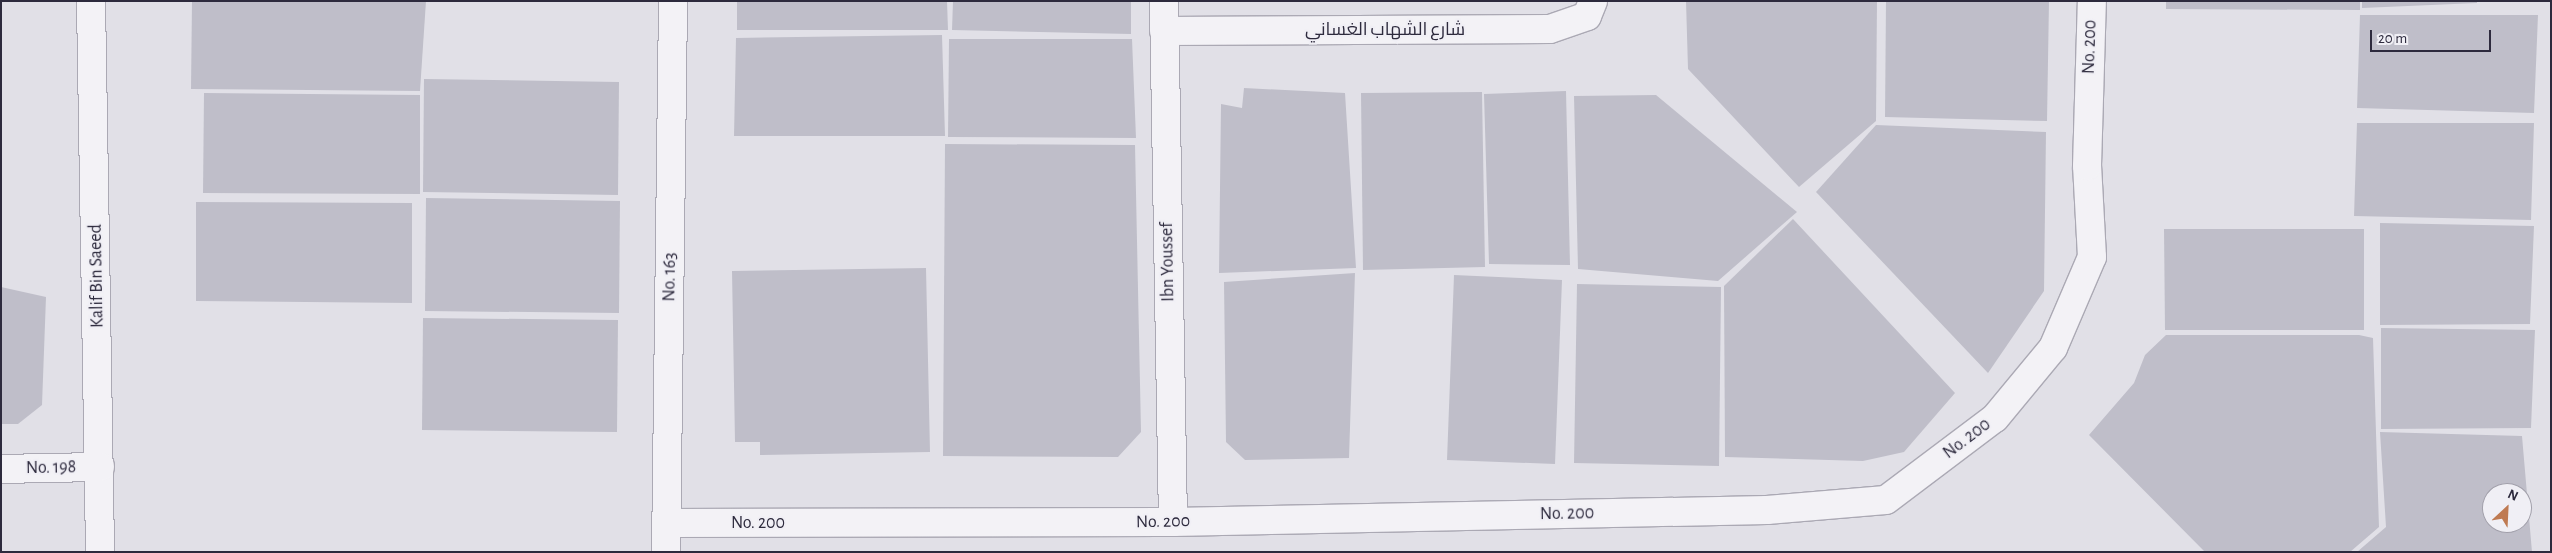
<!DOCTYPE html>
<meta charset="utf-8">
<style>
body{margin:0}
#map{position:relative;width:2552px;height:553px;overflow:hidden;background:#e1e0e7;font-family:"Alegreya Sans",Cairo,sans-serif}
div>[style]{position:absolute}
[style*='--x']{left:calc(var(--x)*1px);top:calc(var(--y)*1px);width:calc(var(--w)*1px);rotate:calc(var(--a)*1deg)}
.building>*{inset:0;background:#bfbec9}
.roads{filter:drop-shadow(1px 0 #aba9b4) drop-shadow(-1px 0 #aba9b4) drop-shadow(0 1px #aba9b4) drop-shadow(0 -1px #aba9b4)}
.minor>*{height:28px;margin:-14px;padding:0 14px;transform-origin:14px;border-radius:14px;background:#f3f2f6}
span{translate:-50% -50%;white-space:nowrap;text-align:center;line-height:1.15;-webkit-text-stroke:4px #f0eff5;paint-order:stroke}
.street-label{font-size:18px;color:#2d2a3d}
.frame{position:absolute;inset:0;border:2px solid #2d2a3d;pointer-events:none}
.north{position:absolute;left:2482px;top:483px;width:50px;height:50px;box-sizing:border-box;background:#f0eff5;border:1px solid #a2a0ab;border-radius:50%;rotate:25deg;font-size:14px;font-weight:700;line-height:20px;text-align:center;color:#2d2a3d}
.north::after{content:'';display:block;margin:auto;width:18px;height:22px;background:#bf7a52;clip-path:polygon(50% 0,100% 100%,50% 72%,0 100%)}
.scale{position:absolute;left:2370px;top:30px;width:121px;height:22px;box-sizing:border-box;border:2px solid #2d2a3d;border-top:0;padding-left:6px;font-size:15px;line-height:18px;white-space:nowrap;color:#2d2a3d;-webkit-text-stroke:4px #f0eff5;paint-order:stroke}
</style>
<div id="map">
<div class="building">
<i style="clip-path:polygon(192px 1px,426px 1px,420px 91px,191px 89px)"></i>
<i style="clip-path:polygon(737px 1px,947px 1px,948px 30px,737px 30px)"></i>
<i style="clip-path:polygon(953px 1px,1131px 1px,1131px 34px,952px 30px)"></i>
<i style="clip-path:polygon(1686px 1px,1877px 1px,1876px 121px,1799px 187px,1688px 69px)"></i>
<i style="clip-path:polygon(1886px 1px,2049px 1px,2047px 121px,1885px 117px)"></i>
<i style="clip-path:polygon(2166px 1px,2360px 1px,2360px 10px,2166px 9px)"></i>
<i style="clip-path:polygon(2362px 1px,2477px 1px,2477px 3px,2362px 8px)"></i>
<i style="clip-path:polygon(2360px 15px,2538px 15px,2534px 113px,2357px 108px)"></i>
<i style="clip-path:polygon(942px 35px,945px 136px,734px 136px,736px 38px)"></i>
<i style="clip-path:polygon(949px 39px,1132px 39px,1136px 138px,948px 137px)"></i>
<i style="clip-path:polygon(424px 79px,619px 82px,618px 195px,423px 192px)"></i>
<i style="clip-path:polygon(1244px 88px,1345px 93px,1356px 268px,1219px 273px,1221px 104px,1242px 108px)"></i>
<i style="clip-path:polygon(1566px 91px,1570px 265px,1489px 264px,1484px 94px)"></i>
<i style="clip-path:polygon(1482px 92px,1485px 267px,1363px 270px,1361px 93px)"></i>
<i style="clip-path:polygon(204px 93px,420px 95px,420px 194px,203px 193px)"></i>
<i style="clip-path:polygon(1656px 95px,1797px 212px,1718px 281px,1578px 269px,1574px 96px)"></i>
<i style="clip-path:polygon(2357px 123px,2534px 123px,2531px 220px,2354px 216px)"></i>
<i style="clip-path:polygon(1876px 125px,2046px 132px,2044px 291px,1988px 373px,1816px 192px)"></i>
<i style="clip-path:polygon(945px 144px,1135px 145px,1141px 432px,1118px 457px,943px 456px)"></i>
<i style="clip-path:polygon(426px 198px,620px 201px,619px 313px,425px 311px)"></i>
<i style="clip-path:polygon(196px 202px,412px 203px,412px 303px,196px 301px)"></i>
<i style="clip-path:polygon(1793px 219px,1955px 393px,1904px 452px,1863px 461px,1725px 457px,1724px 286px)"></i>
<i style="clip-path:polygon(2380px 223px,2534px 226px,2530px 324px,2380px 325px)"></i>
<i style="clip-path:polygon(2164px 229px,2364px 229px,2364px 330px,2165px 330px)"></i>
<i style="clip-path:polygon(926px 268px,930px 452px,760px 455px,760px 442px,735px 442px,732px 271px)"></i>
<i style="clip-path:polygon(1355px 273px,1349px 458px,1245px 460px,1226px 442px,1224px 282px)"></i>
<i style="clip-path:polygon(1454px 275px,1562px 280px,1555px 464px,1447px 460px)"></i>
<i style="clip-path:polygon(1577px 284px,1721px 287px,1719px 466px,1574px 463px)"></i>
<i style="clip-path:polygon(1px 287px,46px 297px,42px 405px,18px 424px,1px 424px)"></i>
<i style="clip-path:polygon(423px 318px,618px 320px,617px 432px,422px 430px)"></i>
<i style="clip-path:polygon(2381px 328px,2535px 330px,2531px 428px,2381px 429px)"></i>
<i style="clip-path:polygon(2166px 335px,2359px 335px,2373px 338px,2379px 527px,2350px 552px,2205px 552px,2089px 435px,2134px 383px,2145px 355px)"></i>
<i style="clip-path:polygon(evenodd,2380px 432px,2522px 436px,2532px 552px,2357px 552px,2386px 527px,2380px 432px,2492px 493px,2522px 493px,2522px 523px,2492px 523px,2492px 493px)"></i>
</div>
<div class="roads">
<div class="minor">
<i style="--x:91;--y:1;--w:551;--a:89.06"></i>
<i style="--x:1164;--y:1;--w:521;--a:89.01"></i>
<i style="--x:1164;--y:31;--w:386;--a:-0.3"></i>
<i style="--x:1550;--y:29;--w:39;--a:-19"></i>
<i style="--x:1587;--y:16;--w:16;--a:-68"></i>
<i style="--x:1;--y:469;--w:99;--a:-1.2"></i>
<i style="--x:667;--y:523;--w:506;--a:-0.11"></i>
<i style="--x:1173;--y:522;--w:594;--a:-1.16"></i>
<i style="--x:1767;--y:510;--w:119;--a:-4.8"></i>
<i style="--x:1886;--y:500;--w:136;--a:-37"></i>
<i style="--x:1995;--y:418;--w:91;--a:-50.4"></i>
<i style="--x:2053;--y:348;--w:99;--a:-66.8"></i>
<i style="--x:2092;--y:257;--w:91;--a:-93.1"></i>
<i style="--x:2087;--y:166;--w:165;--a:-88.3"></i>
<i style="--x:666;--y:552;--w:551;--a:-89.27"></i>
</div>
</div>
<div class="street-label">
<span style="left:1385px;top:30px">شارع الشهاب الغساني</span>
<span style="left:2090px;top:47px;rotate:-88deg">No. 200</span>
<span style="left:1168px;top:262px;rotate:-91deg">Ibn Youssef</span>
<span style="left:97px;top:276px;rotate:-91deg">Kalif Bin Saeed</span>
<span style="left:670px;top:277px;rotate:-89deg">No. 163</span>
<span style="left:1967px;top:439px;rotate:-37deg">No. 200</span>
<span style="left:51px;top:468px;rotate:-1deg">No. 198</span>
<span style="left:1567px;top:514px;rotate:-1deg">No. 200</span>
<span style="left:1163px;top:522px;rotate:-1deg">No. 200</span>
<span style="left:758px;top:523px">No. 200</span>
</div>
<div class="frame"></div>
<div class="north">N</div>
<div class="scale">20 m</div>
</div>
